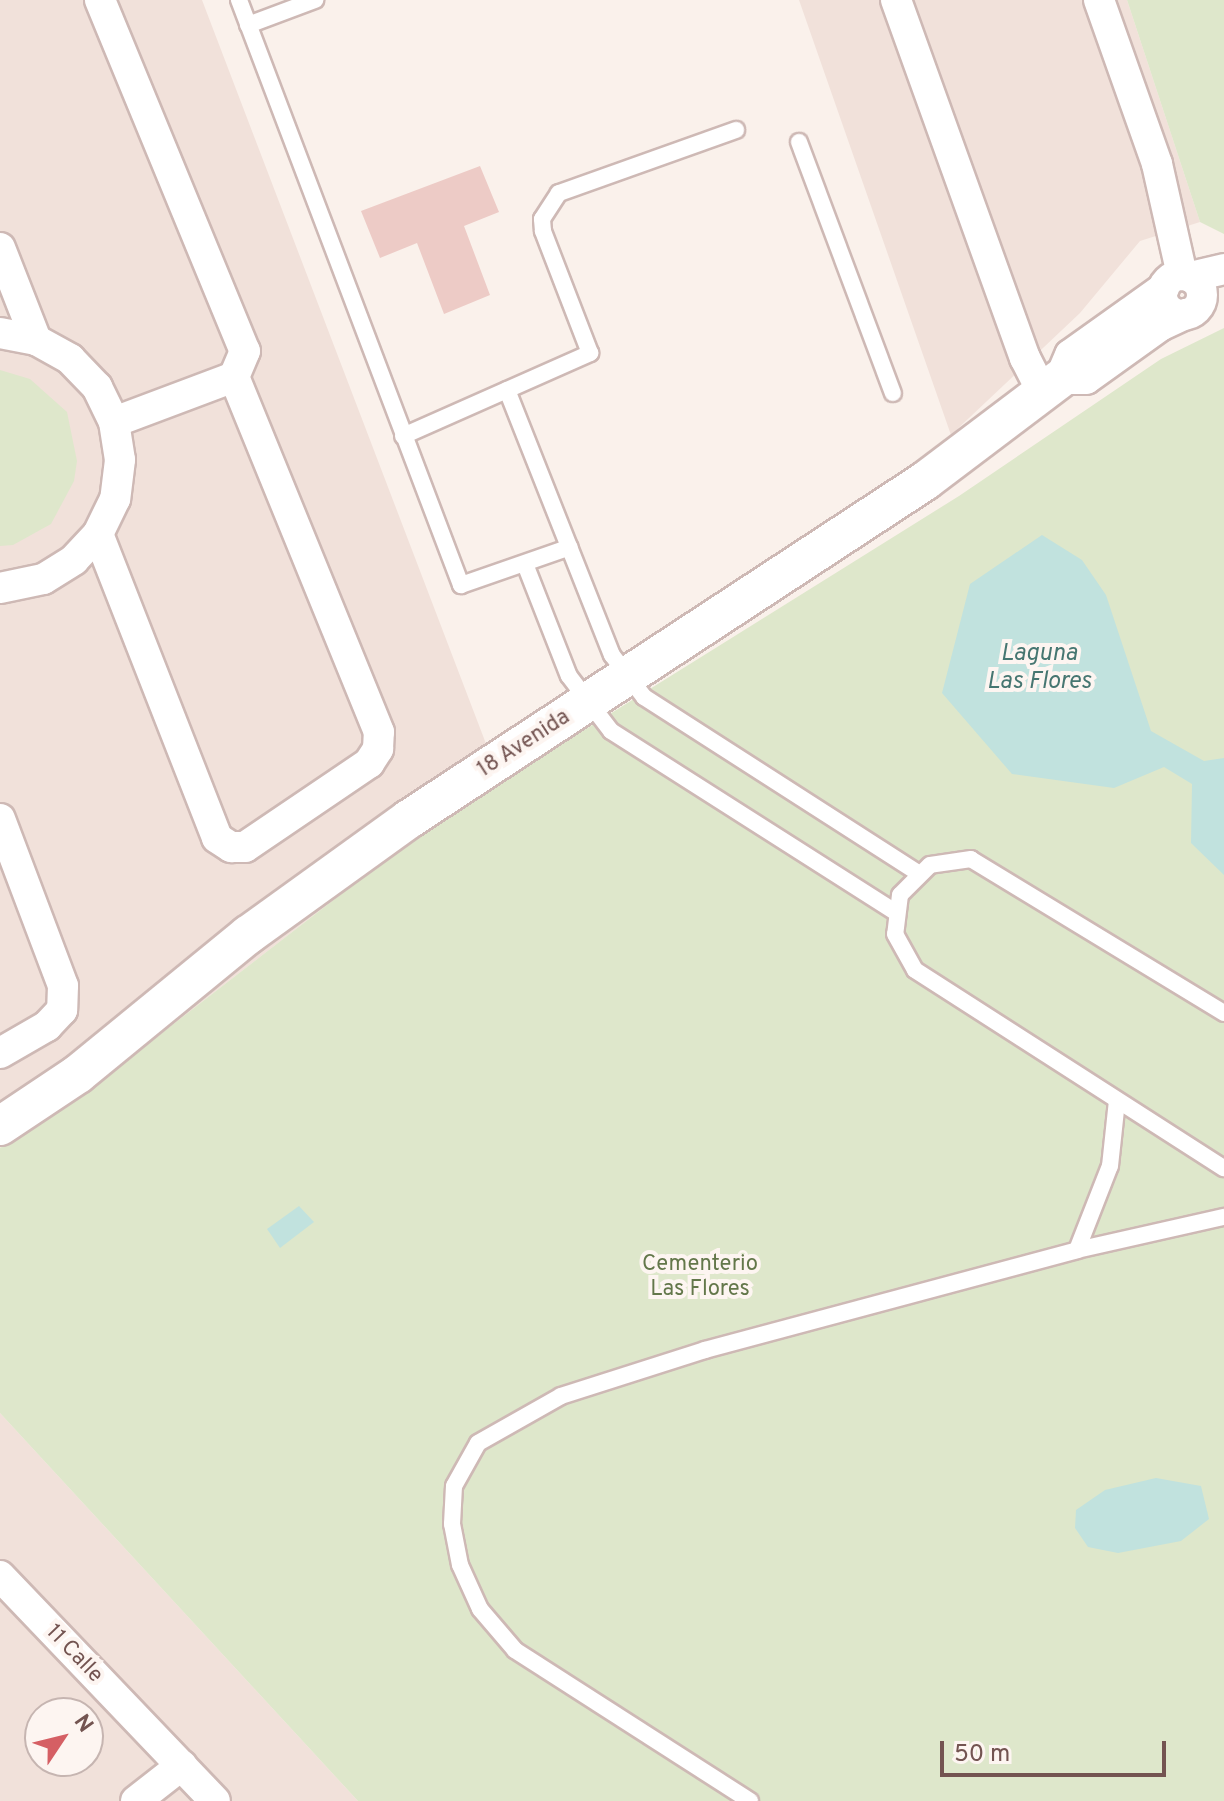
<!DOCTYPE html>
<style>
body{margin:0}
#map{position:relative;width:1224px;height:1801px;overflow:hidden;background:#faf1eb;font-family:Overpass,sans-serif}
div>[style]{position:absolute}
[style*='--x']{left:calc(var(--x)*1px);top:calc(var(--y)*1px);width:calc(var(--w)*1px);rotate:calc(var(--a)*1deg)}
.residential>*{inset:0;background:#f1e1da}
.green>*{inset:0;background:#dee7cb}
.water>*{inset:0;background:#c1e2de}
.building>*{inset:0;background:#edcbc6}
.roads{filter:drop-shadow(2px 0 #ceb9b5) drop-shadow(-2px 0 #ceb9b5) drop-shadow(0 2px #ceb9b5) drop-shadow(0 -2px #ceb9b5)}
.service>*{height:16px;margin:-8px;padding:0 8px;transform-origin:8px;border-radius:8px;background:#fff}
.minor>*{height:30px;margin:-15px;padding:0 15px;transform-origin:15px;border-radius:15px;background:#fff}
.minor>.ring{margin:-15px;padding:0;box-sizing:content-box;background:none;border:30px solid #fff;border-radius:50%}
.tertiary>*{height:38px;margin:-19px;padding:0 19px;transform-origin:19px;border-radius:19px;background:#fff}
span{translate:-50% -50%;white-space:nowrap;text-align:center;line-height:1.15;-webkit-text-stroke:8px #fdf5f1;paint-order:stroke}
.street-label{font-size:22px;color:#735451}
.park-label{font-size:22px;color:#63774a}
.water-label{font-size:24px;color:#467671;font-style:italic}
.north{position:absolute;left:24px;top:1697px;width:80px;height:80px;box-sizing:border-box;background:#fdf5f1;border:2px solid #c6b5b1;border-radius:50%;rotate:55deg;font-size:22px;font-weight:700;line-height:32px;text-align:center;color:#735451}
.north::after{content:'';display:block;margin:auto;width:28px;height:36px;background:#d55f64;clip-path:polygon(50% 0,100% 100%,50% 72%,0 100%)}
.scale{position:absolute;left:940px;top:1741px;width:226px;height:36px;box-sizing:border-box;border:4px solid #735451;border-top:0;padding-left:10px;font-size:24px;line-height:28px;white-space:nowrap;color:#735451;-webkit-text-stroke:6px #fdf5f1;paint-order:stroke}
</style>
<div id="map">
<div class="residential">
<i style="clip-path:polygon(0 0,202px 0,501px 783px,424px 830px,92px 1087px,0 1148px)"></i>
<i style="clip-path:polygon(799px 0,1127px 0,1200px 222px,1140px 241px,1080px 313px,951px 435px)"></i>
<i style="clip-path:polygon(evenodd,0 1413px,358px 1801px,0 1801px,0 1413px,40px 1713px,88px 1713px,88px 1761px,40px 1761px,40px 1713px)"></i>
</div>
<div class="green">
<i style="clip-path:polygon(1127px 0,1224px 0,1224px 234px,1200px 222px)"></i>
<i style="clip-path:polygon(1224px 328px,1224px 1801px,358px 1801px,0 1413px,0 1148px,92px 1087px,424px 830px,959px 496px,1161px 359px)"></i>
<i style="clip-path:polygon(0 370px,30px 379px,67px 412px,77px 461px,74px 481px,51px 524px,13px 545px,0 546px)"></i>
</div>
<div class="water">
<i style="clip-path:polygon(1042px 535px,1082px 560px,1106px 595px,1151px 731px,1204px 761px,1224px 758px,1224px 875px,1191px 843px,1192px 784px,1164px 767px,1114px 788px,1012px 774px,942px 693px,970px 584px)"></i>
<i style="clip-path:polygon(299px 1206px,314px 1222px,280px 1248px,267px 1229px)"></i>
<i style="clip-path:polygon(1156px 1478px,1201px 1486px,1209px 1519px,1181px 1541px,1118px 1553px,1088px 1547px,1075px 1528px,1076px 1510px,1105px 1490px)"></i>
</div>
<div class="building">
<i style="clip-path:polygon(480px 166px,499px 212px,464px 226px,490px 295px,444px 314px,417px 243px,380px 258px,361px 211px)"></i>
</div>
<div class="roads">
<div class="service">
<i style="--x:239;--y:0;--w:626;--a:69.22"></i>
<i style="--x:461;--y:585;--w:115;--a:-19.2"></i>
<i style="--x:248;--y:25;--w:72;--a:-20.5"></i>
<i style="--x:799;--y:142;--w:268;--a:69.5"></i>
<i style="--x:507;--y:390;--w:285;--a:68.4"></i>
<i style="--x:612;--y:655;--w:53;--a:52.7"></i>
<i style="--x:644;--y:697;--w:326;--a:32.7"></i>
<i style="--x:403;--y:436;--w:205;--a:-23.9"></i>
<i style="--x:590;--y:353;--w:131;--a:-111.1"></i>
<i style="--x:543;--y:231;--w:12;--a:-95"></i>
<i style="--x:542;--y:219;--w:31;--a:-57"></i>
<i style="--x:559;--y:193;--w:188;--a:-19.6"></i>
<i style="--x:525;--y:564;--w:120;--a:68.6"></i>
<i style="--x:569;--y:676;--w:69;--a:52.6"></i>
<i style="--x:611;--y:731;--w:337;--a:32.5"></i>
<i style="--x:1224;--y:1013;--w:296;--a:-148.7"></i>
<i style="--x:971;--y:859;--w:41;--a:171.7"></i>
<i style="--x:930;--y:865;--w:42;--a:135"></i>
<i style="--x:900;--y:895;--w:39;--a:97"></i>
<i style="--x:895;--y:934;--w:41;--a:60.9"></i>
<i style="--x:915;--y:970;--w:367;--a:32.7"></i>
<i style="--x:1077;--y:1250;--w:90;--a:-68.6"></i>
<i style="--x:1110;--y:1166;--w:65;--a:-83.9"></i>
<i style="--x:750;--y:1801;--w:279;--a:-147.3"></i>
<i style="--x:515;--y:1650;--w:54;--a:-130.5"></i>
<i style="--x:480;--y:1609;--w:48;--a:-114.4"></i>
<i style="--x:460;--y:1565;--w:42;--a:-101"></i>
<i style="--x:452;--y:1524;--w:38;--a:-87"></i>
<i style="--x:454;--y:1486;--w:49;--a:-60.8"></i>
<i style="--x:478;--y:1443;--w:95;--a:-29.5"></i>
<i style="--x:561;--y:1396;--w:151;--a:-17.7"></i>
<i style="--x:705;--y:1350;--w:385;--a:-15"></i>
<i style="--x:1077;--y:1250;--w:151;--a:-12.7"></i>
</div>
<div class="minor">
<i style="--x:100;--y:0;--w:380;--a:67.6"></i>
<i style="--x:245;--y:351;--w:28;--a:113"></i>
<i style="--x:234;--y:377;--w:128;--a:159.4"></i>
<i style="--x:896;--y:0;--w:381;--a:70.2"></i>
<i style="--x:1025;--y:358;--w:39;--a:63"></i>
<i style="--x:1099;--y:0;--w:174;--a:70.5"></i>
<i style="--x:1157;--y:164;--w:114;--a:77.3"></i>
<i style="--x:0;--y:248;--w:99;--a:68.6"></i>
<i class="ring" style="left:1162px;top:275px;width:10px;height:10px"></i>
<i style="--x:1190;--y:277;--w:35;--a:-13"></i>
<i style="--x:1164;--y:288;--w:115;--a:144.5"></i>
<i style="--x:1070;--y:355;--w:26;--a:113"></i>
<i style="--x:1060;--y:379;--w:26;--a:0"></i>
<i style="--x:1086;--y:379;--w:91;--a:-35.6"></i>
<i style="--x:1160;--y:326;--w:29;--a:-25"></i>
<i style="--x:0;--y:333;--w:37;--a:11"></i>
<i style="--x:36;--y:340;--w:39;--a:29"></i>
<i style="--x:70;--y:359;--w:39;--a:46"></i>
<i style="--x:97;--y:387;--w:39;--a:64"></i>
<i style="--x:114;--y:422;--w:38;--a:81"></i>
<i style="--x:120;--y:460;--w:39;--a:97"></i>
<i style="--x:115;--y:499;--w:39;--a:116"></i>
<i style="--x:98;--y:534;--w:35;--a:133"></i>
<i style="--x:74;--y:560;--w:36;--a:148"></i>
<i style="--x:43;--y:579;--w:44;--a:168.2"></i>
<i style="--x:98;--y:534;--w:326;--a:68.6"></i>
<i style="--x:217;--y:838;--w:17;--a:33"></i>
<i style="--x:231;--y:847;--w:14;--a:0"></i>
<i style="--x:245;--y:847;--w:150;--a:-34.1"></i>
<i style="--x:369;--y:763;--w:17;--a:-57"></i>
<i style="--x:378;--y:749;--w:17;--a:-87"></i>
<i style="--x:379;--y:732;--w:383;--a:-112.2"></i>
<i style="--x:0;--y:819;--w:178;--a:69.3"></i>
<i style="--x:63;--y:986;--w:24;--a:92"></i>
<i style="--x:62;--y:1010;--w:22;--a:133"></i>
<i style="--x:47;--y:1026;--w:54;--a:150.1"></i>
<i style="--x:0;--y:1576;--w:311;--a:46.3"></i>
<i style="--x:136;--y:1801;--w:58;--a:-38"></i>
</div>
<div class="tertiary">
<i style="--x:0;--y:1126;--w:94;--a:-33.7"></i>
<i style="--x:78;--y:1074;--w:220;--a:-39.3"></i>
<i style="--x:248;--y:935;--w:198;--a:-35.8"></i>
<i style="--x:409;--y:819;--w:617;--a:-33.23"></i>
<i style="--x:925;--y:481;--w:169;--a:-37.1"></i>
</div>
</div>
<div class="street-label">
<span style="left:524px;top:744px;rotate:-33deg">18 Avenida</span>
<span style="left:74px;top:1654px;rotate:46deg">11 Calle</span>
</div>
<div class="park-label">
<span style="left:700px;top:1277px">Cementerio<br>Las Flores</span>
</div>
<div class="water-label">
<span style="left:1039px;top:669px">Laguna<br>Las Flores</span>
</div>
<div class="north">N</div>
<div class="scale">50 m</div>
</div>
